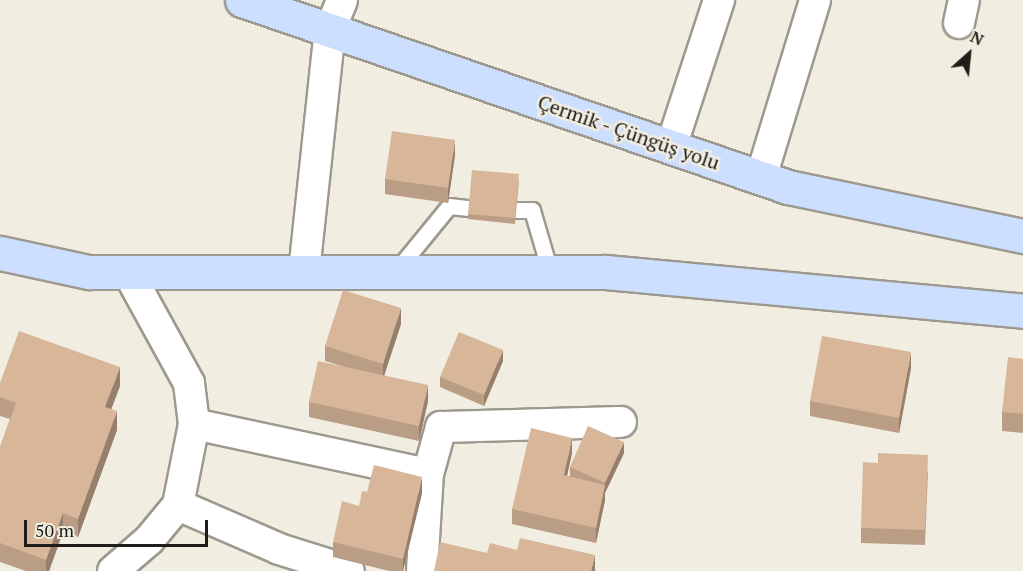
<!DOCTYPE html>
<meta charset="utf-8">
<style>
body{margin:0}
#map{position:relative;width:1023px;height:571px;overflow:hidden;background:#f1ede0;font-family:"PT Serif",serif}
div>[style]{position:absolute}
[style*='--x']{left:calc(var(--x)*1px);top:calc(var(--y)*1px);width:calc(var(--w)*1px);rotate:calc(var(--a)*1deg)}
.roads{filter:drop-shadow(2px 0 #9d998e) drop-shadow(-2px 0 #9d998e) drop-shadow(0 2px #9d998e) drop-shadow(0 -2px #9d998e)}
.service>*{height:15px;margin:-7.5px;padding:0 7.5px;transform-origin:7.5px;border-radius:7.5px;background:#fff}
.minor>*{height:30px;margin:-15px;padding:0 15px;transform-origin:15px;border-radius:15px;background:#fff}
.secondary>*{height:33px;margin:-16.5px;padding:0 16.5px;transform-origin:16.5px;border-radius:16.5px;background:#cddffe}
.wall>*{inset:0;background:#b99d84}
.shaded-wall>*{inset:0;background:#967f6c}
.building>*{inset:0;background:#d7b69a}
span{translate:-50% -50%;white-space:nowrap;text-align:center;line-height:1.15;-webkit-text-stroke:5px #f1ede0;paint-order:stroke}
.street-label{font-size:20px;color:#1f1d19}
.north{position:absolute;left:939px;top:24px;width:60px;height:60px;-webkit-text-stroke:4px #f1ede0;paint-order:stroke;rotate:27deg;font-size:16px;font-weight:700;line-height:24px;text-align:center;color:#1f1d19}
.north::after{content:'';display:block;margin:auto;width:21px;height:27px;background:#1f1d19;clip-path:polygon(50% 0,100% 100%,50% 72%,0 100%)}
.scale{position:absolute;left:24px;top:520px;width:184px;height:27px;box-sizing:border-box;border:3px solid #1f1d19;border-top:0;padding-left:8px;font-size:18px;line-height:21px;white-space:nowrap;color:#1f1d19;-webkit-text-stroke:4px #f1ede0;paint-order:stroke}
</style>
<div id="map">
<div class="roads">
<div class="service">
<i style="--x:516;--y:210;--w:16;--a:0"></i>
<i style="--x:532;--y:210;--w:65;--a:73.8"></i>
<i style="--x:395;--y:272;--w:85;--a:-50.7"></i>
<i style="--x:449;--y:206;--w:20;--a:6"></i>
</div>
<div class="minor">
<i style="--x:959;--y:23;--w:24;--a:-78"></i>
<i style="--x:671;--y:147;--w:155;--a:-71.9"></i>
<i style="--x:761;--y:177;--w:185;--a:-73"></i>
<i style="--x:304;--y:272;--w:243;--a:-83.9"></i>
<i style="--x:330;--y:30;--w:32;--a:-68"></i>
<i style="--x:194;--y:424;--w:239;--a:12.1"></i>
<i style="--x:178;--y:505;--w:110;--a:23.5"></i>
<i style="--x:279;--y:549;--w:73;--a:17.4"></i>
<i style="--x:113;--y:571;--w:48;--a:-40.7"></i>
<i style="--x:149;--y:540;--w:45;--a:-50.4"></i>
<i style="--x:178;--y:505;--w:83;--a:-78.8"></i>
<i style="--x:194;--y:424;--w:41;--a:-97"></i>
<i style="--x:189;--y:383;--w:127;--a:-118.8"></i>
<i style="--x:422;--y:571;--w:97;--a:-86.5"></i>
<i style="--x:428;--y:474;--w:49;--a:-74.5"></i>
<i style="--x:441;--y:427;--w:180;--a:-1.6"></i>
</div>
<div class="secondary">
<i style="--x:242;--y:0;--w:577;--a:18.91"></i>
<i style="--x:788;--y:187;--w:240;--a:11.8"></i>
<i style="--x:0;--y:253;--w:91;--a:12.1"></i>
<i style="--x:89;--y:272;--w:517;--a:0"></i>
<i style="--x:606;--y:272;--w:419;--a:5.3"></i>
</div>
</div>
<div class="wall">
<i style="clip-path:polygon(455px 155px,448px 203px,385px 194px,385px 179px)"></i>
<i style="clip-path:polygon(519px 180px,515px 224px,468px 219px,468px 214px)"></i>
<i style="clip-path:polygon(401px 324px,384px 376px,428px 401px,419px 441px,309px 417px,309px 402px,348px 368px,325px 361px,325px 346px)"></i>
<i style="clip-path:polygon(1023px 359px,1023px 433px,1002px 431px,1002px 412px)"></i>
<i style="clip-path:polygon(503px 361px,484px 406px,440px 387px,440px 377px)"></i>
<i style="clip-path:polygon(911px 368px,899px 433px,810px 416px,810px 401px)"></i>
<i style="clip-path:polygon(0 383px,120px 386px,111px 409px,117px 430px,78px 537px,63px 532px,49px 571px,26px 571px,0 562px,0 447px,10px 419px,0 416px)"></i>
<i style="clip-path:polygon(572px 453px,567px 476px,570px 476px,570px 467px,624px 453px,605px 493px,605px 500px,596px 543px,512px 524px,512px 509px)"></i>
<i style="clip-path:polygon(928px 471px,925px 545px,861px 543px,861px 528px)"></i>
<i style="clip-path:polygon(422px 493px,403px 571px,389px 571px,333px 557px,333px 542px,359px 506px)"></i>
</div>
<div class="shaded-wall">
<i style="clip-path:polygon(455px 140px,455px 155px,448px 203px,448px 188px)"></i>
<i style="clip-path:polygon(401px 308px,401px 324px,383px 379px,383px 364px)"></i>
<i style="clip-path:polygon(503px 350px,503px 361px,484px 406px,484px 395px)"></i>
<i style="clip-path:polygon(911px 352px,911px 368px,899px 433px,899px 418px)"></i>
<i style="clip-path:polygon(120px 367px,120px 386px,105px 426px,105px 407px)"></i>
<i style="clip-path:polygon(428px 385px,428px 401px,419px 441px,419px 426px)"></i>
<i style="clip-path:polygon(117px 411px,117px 430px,78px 537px,78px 519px)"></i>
<i style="clip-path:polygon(572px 438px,572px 453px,564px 490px,564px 475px)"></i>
<i style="clip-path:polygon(624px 442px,624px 453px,605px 493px,605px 483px)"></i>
<i style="clip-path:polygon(422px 477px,422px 493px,403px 571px,403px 559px)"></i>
<i style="clip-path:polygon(605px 485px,605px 500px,596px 543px,596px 528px)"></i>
<i style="clip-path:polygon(63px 513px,63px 532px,49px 571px,46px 571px,46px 560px)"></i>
<i style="clip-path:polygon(595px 555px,595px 571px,591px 571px)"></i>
</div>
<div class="building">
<i style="clip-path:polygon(392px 131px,455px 140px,448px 188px,385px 179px)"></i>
<i style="clip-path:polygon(472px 170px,519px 174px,515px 218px,468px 214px)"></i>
<i style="clip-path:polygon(343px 290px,401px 308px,383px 364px,325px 346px)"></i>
<i style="clip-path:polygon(19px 331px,120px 367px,105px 407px,117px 411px,78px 519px,63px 513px,46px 560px,0 543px,0 447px,16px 403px,0 397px,0 383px)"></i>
<i style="clip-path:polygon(459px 332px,503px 350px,484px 395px,440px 377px)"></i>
<i style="clip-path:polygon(822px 336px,911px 352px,899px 418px,810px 401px)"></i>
<i style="clip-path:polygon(1008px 357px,1023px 359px,1023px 414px,1002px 412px)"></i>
<i style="clip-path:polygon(318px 361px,428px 385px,419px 426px,309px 402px)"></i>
<i style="clip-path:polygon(588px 426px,624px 442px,605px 483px,570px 467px)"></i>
<i style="clip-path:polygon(531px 428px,572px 438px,564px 475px,605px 485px,596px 528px,512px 509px)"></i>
<i style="clip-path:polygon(878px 453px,928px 455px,925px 530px,861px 528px,863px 462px,878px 463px)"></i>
<i style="clip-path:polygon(374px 465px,422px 477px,403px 559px,333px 542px,342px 501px,359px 506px,362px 491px,367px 492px)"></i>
<i style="clip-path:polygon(520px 538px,595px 555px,591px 571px,434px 571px,440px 542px,487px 553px,490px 543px,517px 550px)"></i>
</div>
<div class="street-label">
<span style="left:629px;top:132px;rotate:19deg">Çermik - Çüngüş yolu</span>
</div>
<div class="north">N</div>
<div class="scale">50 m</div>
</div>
